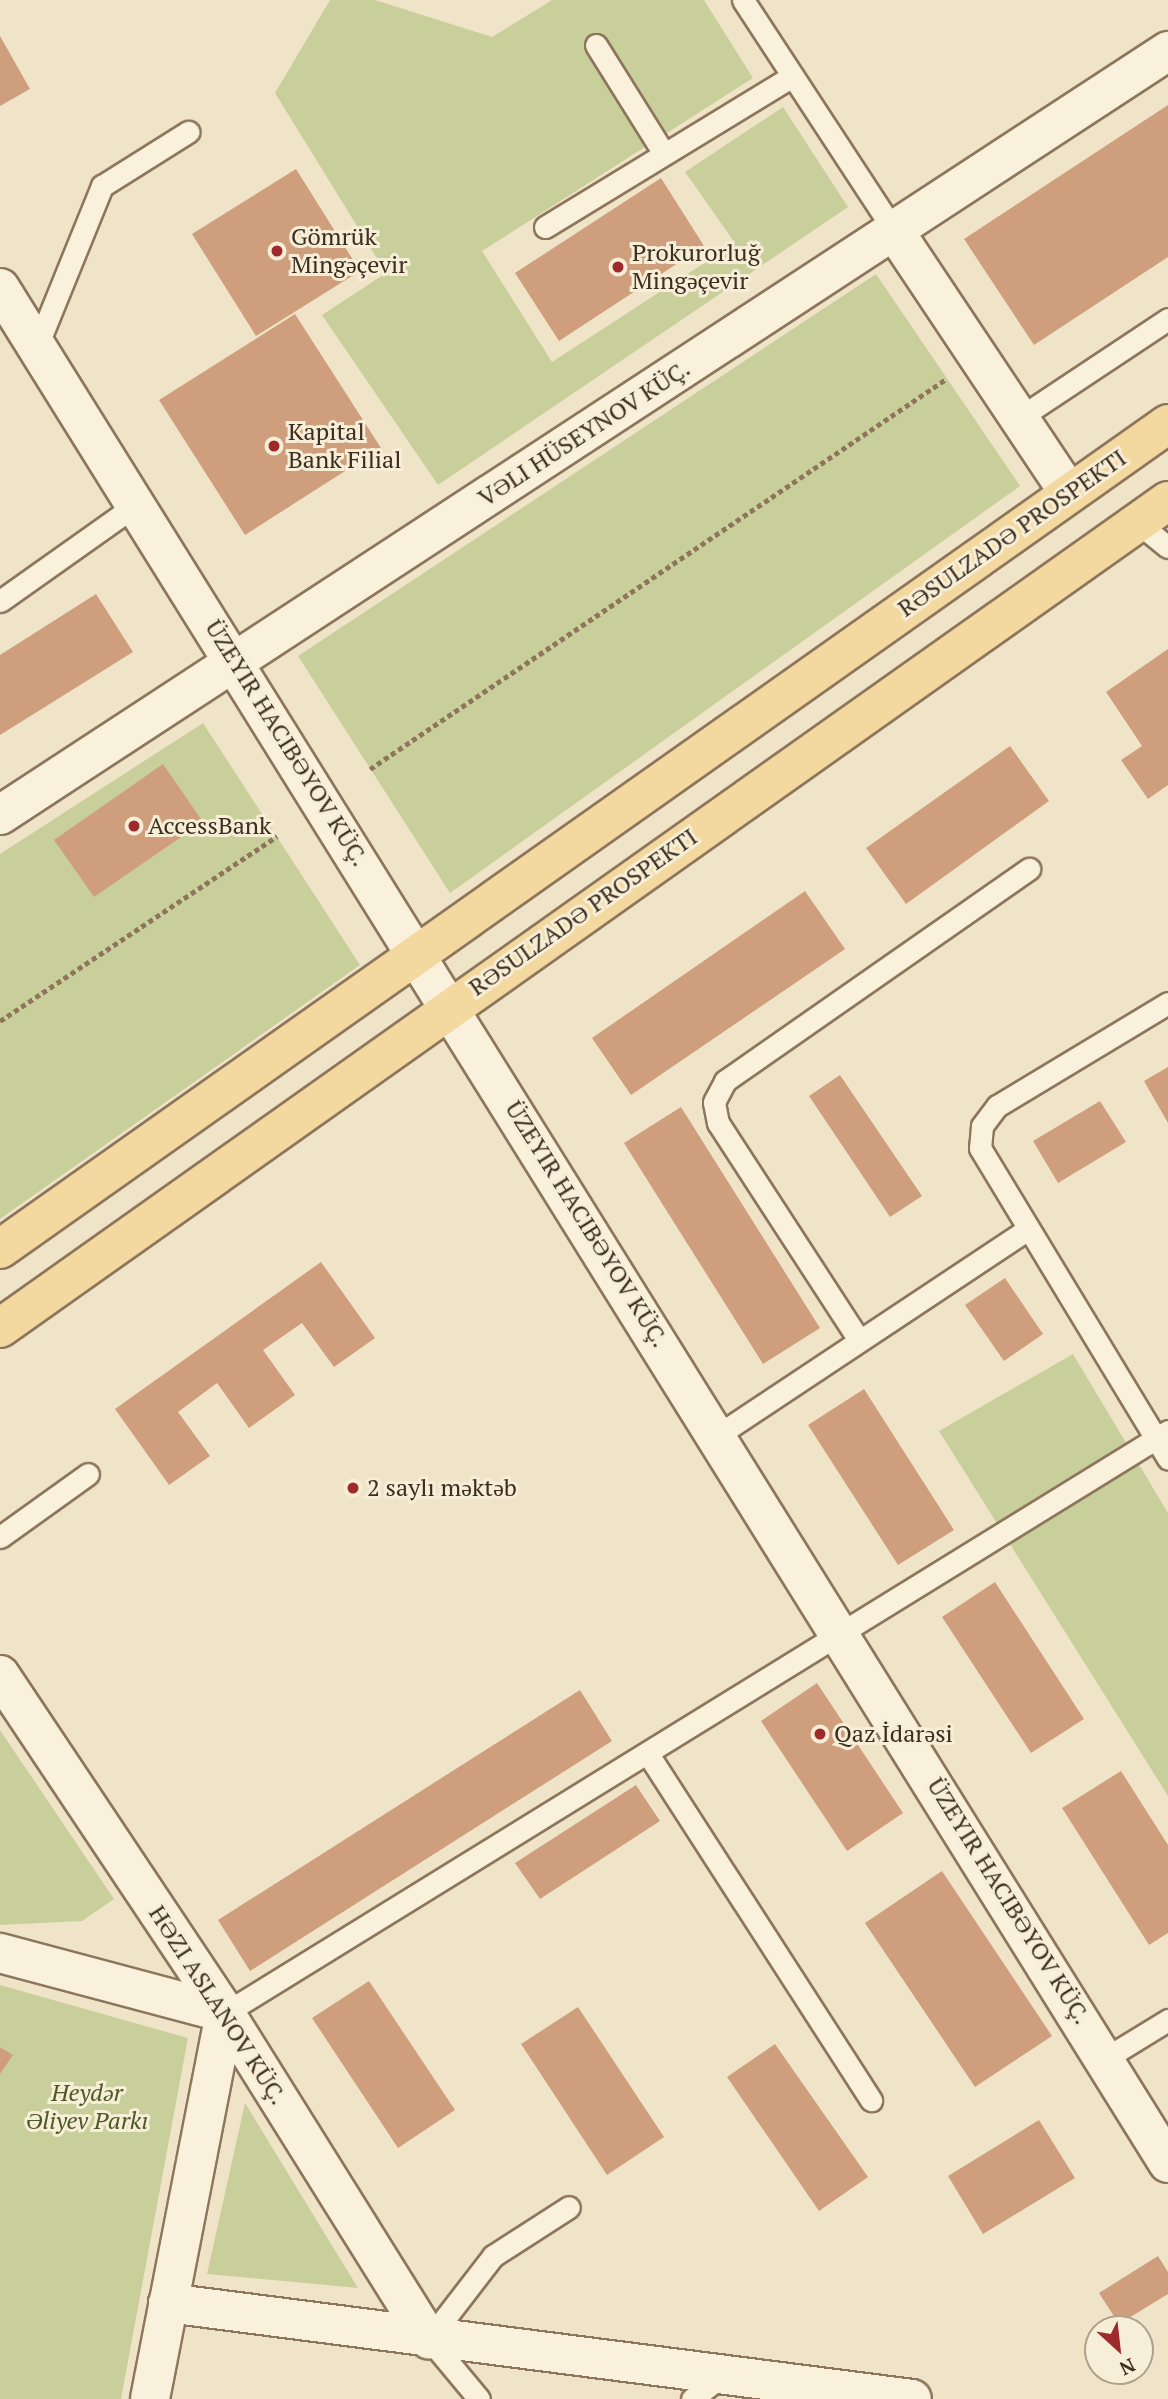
<!DOCTYPE html>
<meta charset="utf-8">
<style>
body{margin:0}
#map{position:relative;width:1168px;height:2399px;overflow:hidden;background:#f0e4c8;font-family:"PT Serif",serif}
div>[style]{position:absolute}
[style*='--x']{left:calc(var(--x)*1px);top:calc(var(--y)*1px);width:calc(var(--w)*1px);rotate:calc(var(--a)*1deg)}
.green>*{inset:0;background:#c9cf9b}
.building>*{inset:0;background:#cf9f7d}
.path>*{height:4.5px;margin-top:-2.25px;transform-origin:0;background:repeating-linear-gradient(90deg,#8d765c 0 5px,transparent 0 8.5px)}
.roads{filter:drop-shadow(2px 0 #8d765c) drop-shadow(-2px 0 #8d765c) drop-shadow(0 2px #8d765c) drop-shadow(0 -2px #8d765c)}
.service>*{height:21px;margin:-10.5px;padding:0 10.5px;transform-origin:10.5px;border-radius:10.5px;background:#faf1dc}
.minor>*{height:38px;margin:-19px;padding:0 19px;transform-origin:19px;border-radius:19px;background:#faf1dc}
.primary>*{height:38px;margin:-19px;padding:0 19px;transform-origin:19px;border-radius:19px;background:#f3d9a0}
.dots>*{width:19px;height:19px;translate:-50% -50%;box-sizing:border-box;border:4px solid #f7eed8;border-radius:50%}
span{translate:-50% -50%;white-space:nowrap;text-align:center;line-height:1.15;-webkit-text-stroke:6px #f7eed8;paint-order:stroke}
.poi-label{font-size:24px;color:#3d2e20}
.left{translate:0 -50%;text-align:left}
.street-label{font-size:24px;color:#3d2e20}
.park-label{font-size:24px;color:#4d5a26;font-style:italic}
.north{position:absolute;left:1084px;top:2315px;width:70px;height:70px;box-sizing:border-box;background:#f7eed8;border:2px solid #ada18e;border-radius:50%;rotate:153deg;font-size:19px;font-weight:700;line-height:28px;text-align:center;color:#3d2e20}
.north::after{content:'';display:block;margin:auto;width:24px;height:32px;background:#9e2a2b;clip-path:polygon(50% 0,100% 100%,50% 72%,0 100%)}
</style>
<div id="map">
<div class="green">
<i style="clip-path:polygon(330px 0,375px 0,492px 37px,552px 0,704px 0,753px 78px,482px 251px,552px 362px,735px 243px,685px 172px,783px 107px,848px 207px,438px 485px,322px 315px,386px 273px,275px 93px)"></i>
<i style="clip-path:polygon(876px 274px,1020px 486px,450px 893px,298px 656px)"></i>
<i style="clip-path:polygon(203px 723px,360px 965px,0 1219px,0 854px)"></i>
<i style="clip-path:polygon(1073px 1354px,1168px 1513px,1168px 1796px,939px 1431px)"></i>
<i style="clip-path:polygon(0 1730px,114px 1899px,82px 1921px,0 1925px)"></i>
<i style="clip-path:polygon(0 1985px,188px 2038px,121px 2399px,0 2399px)"></i>
<i style="clip-path:polygon(245px 2103px,358px 2288px,207px 2274px)"></i>
</div>
<div class="building">
<i style="clip-path:polygon(0 36px,30px 89px,0 106px)"></i>
<i style="clip-path:polygon(1168px 105px,1168px 257px,1034px 345px,964px 239px)"></i>
<i style="clip-path:polygon(296px 169px,360px 271px,256px 336px,192px 234px)"></i>
<i style="clip-path:polygon(661px 178px,704px 246px,559px 341px,515px 273px)"></i>
<i style="clip-path:polygon(295px 314px,381px 448px,245px 535px,159px 400px)"></i>
<i style="clip-path:polygon(96px 594px,133px 652px,0 735px,0 655px)"></i>
<i style="clip-path:polygon(1168px 649px,1168px 785px,1148px 799px,1121px 760px,1142px 746px,1106px 692px)"></i>
<i style="clip-path:polygon(1010px 746px,1049px 801px,906px 904px,866px 848px)"></i>
<i style="clip-path:polygon(163px 764px,203px 822px,94px 897px,54px 840px)"></i>
<i style="clip-path:polygon(805px 891px,845px 949px,631px 1095px,592px 1038px)"></i>
<i style="clip-path:polygon(1168px 1067px,1168px 1123px,1144px 1081px)"></i>
<i style="clip-path:polygon(840px 1075px,922px 1196px,890px 1217px,809px 1096px)"></i>
<i style="clip-path:polygon(1100px 1101px,1126px 1142px,1058px 1183px,1033px 1141px)"></i>
<i style="clip-path:polygon(681px 1107px,820px 1328px,763px 1364px,624px 1143px)"></i>
<i style="clip-path:polygon(321px 1262px,375px 1338px,334px 1367px,302px 1323px,263px 1350px,295px 1395px,249px 1428px,217px 1383px,178px 1412px,210px 1456px,169px 1485px,115px 1409px)"></i>
<i style="clip-path:polygon(1005px 1278px,1043px 1334px,1004px 1361px,965px 1305px)"></i>
<i style="clip-path:polygon(864px 1389px,954px 1530px,898px 1565px,808px 1425px)"></i>
<i style="clip-path:polygon(995px 1582px,1084px 1719px,1031px 1753px,942px 1617px)"></i>
<i style="clip-path:polygon(817px 1683px,903px 1813px,847px 1851px,761px 1721px)"></i>
<i style="clip-path:polygon(580px 1690px,612px 1741px,250px 1971px,218px 1920px)"></i>
<i style="clip-path:polygon(1121px 1771px,1168px 1845px,1168px 1933px,1149px 1945px,1062px 1808px)"></i>
<i style="clip-path:polygon(636px 1785px,660px 1821px,540px 1899px,515px 1863px)"></i>
<i style="clip-path:polygon(942px 1871px,1052px 2036px,975px 2087px,865px 1923px)"></i>
<i style="clip-path:polygon(369px 1981px,455px 2110px,398px 2148px,312px 2018px)"></i>
<i style="clip-path:polygon(578px 2007px,664px 2137px,607px 2175px,521px 2044px)"></i>
<i style="clip-path:polygon(775px 2044px,868px 2177px,819px 2211px,727px 2077px)"></i>
<i style="clip-path:polygon(0 2047px,13px 2055px,0 2074px)"></i>
<i style="clip-path:polygon(1039px 2120px,1075px 2178px,983px 2234px,948px 2176px)"></i>
<i style="clip-path:polygon(1158px 2256px,1168px 2272px,1168px 2294px,1119px 2324px,1099px 2293px)"></i>
</div>
<div class="path">
<i style="--x:370;--y:769;--w:696;--a:-34.1"></i>
<i style="--x:0;--y:1021;--w:333;--a:-33.7"></i>
</div>
<div class="roads">
<div class="service">
<i style="--x:743;--y:0;--w:274;--a:56.8"></i>
<i style="--x:596;--y:45;--w:128;--a:58"></i>
<i style="--x:545;--y:227;--w:289;--a:-31.4"></i>
<i style="--x:37;--y:346;--w:173;--a:-67.9"></i>
<i style="--x:102;--y:186;--w:102;--a:-32.1"></i>
<i style="--x:1019;--y:418;--w:179;--a:-33.6"></i>
<i style="--x:1138;--y:523;--w:38;--a:39"></i>
<i style="--x:0;--y:601;--w:168;--a:-35.3"></i>
<i style="--x:1168;--y:1003;--w:200;--a:148.9"></i>
<i style="--x:997;--y:1106;--w:25;--a:127"></i>
<i style="--x:982;--y:1126;--w:22;--a:95"></i>
<i style="--x:980;--y:1148;--w:363;--a:58.8"></i>
<i style="--x:859;--y:1340;--w:259;--a:-123"></i>
<i style="--x:718;--y:1123;--w:21;--a:-101"></i>
<i style="--x:714;--y:1102;--w:24;--a:-62"></i>
<i style="--x:725;--y:1081;--w:371;--a:-34.9"></i>
<i style="--x:718;--y:1435;--w:370;--a:-33.6"></i>
<i style="--x:0;--y:1537;--w:108;--a:-35.6"></i>
<i style="--x:648;--y:1754;--w:412;--a:57.2"></i>
<i style="--x:225;--y:2013;--w:1108;--a:-31.68"></i>
<i style="--x:1106;--y:2058;--w:73;--a:-31.5"></i>
<i style="--x:479;--y:2399;--w:78;--a:-129.8"></i>
<i style="--x:429;--y:2339;--w:105;--a:-52.4"></i>
<i style="--x:493;--y:2256;--w:90;--a:-32.8"></i>
<i style="--x:692;--y:2399;--w:36;--a:-38"></i>
</div>
<div class="minor">
<i style="--x:893;--y:229;--w:317;--a:56.3"></i>
<i style="--x:0;--y:288;--w:2209;--a:58.08"></i>
<i style="--x:0;--y:815;--w:1396;--a:-33.19"></i>
<i style="--x:0;--y:1675;--w:406;--a:56.3"></i>
<i style="--x:225;--y:2013;--w:385;--a:58"></i>
<i style="--x:0;--y:1953;--w:233;--a:14.9"></i>
<i style="--x:225;--y:2013;--w:393;--a:101"></i>
<i style="--x:168;--y:2303;--w:750;--a:7.35"></i>
</div>
<div class="primary">
<i style="--x:0;--y:1249;--w:1430;--a:-35.23"></i>
<i style="--x:0;--y:1328;--w:1431;--a:-35.3"></i>
</div>
</div>
<div class="dots">
<i style="left:277px;top:251px;background:#9e2a2b"></i>
<i style="left:618px;top:267px;background:#9e2a2b"></i>
<i style="left:274px;top:446px;background:#9e2a2b"></i>
<i style="left:134px;top:826px;background:#9e2a2b"></i>
<i style="left:353px;top:1488px;background:#9e2a2b"></i>
<i style="left:820px;top:1734px;background:#9e2a2b"></i>
</div>
<div class="poi-label">
<span class="left" style="left:291px;top:251px">Gömrük<br>Mingəçevir</span>
<span class="left" style="left:632px;top:267px">Prokurorluğ<br>Mingəçevir</span>
<span class="left" style="left:288px;top:446px">Kapital<br>Bank Filial</span>
<span class="left" style="left:148px;top:826px">AccessBank</span>
<span class="left" style="left:367px;top:1488px">2 saylı məktəb</span>
<span class="left" style="left:834px;top:1734px">Qaz İdarəsi</span>
</div>
<div class="street-label">
<span style="left:584px;top:433px;rotate:-33deg">VƏLI HÜSEYNOV KÜÇ.</span>
<span style="left:1012px;top:533px;rotate:-35deg">RƏSULZADƏ PROSPEKTI</span>
<span style="left:287px;top:743px;rotate:58deg">ÜZEYIR HACIBƏYOV KÜÇ.</span>
<span style="left:583px;top:912px;rotate:-35deg">RƏSULZADƏ PROSPEKTI</span>
<span style="left:587px;top:1224px;rotate:58deg">ÜZEYIR HACIBƏYOV KÜÇ.</span>
<span style="left:1009px;top:1901px;rotate:58deg">ÜZEYIR HACIBƏYOV KÜÇ.</span>
<span style="left:218px;top:2005px;rotate:57deg">HƏZI ASLANOV KÜÇ.</span>
</div>
<div class="park-label">
<span style="left:87px;top:2107px">Heydər<br>Əliyev Parkı</span>
</div>
<div class="north">N</div>
</div>
